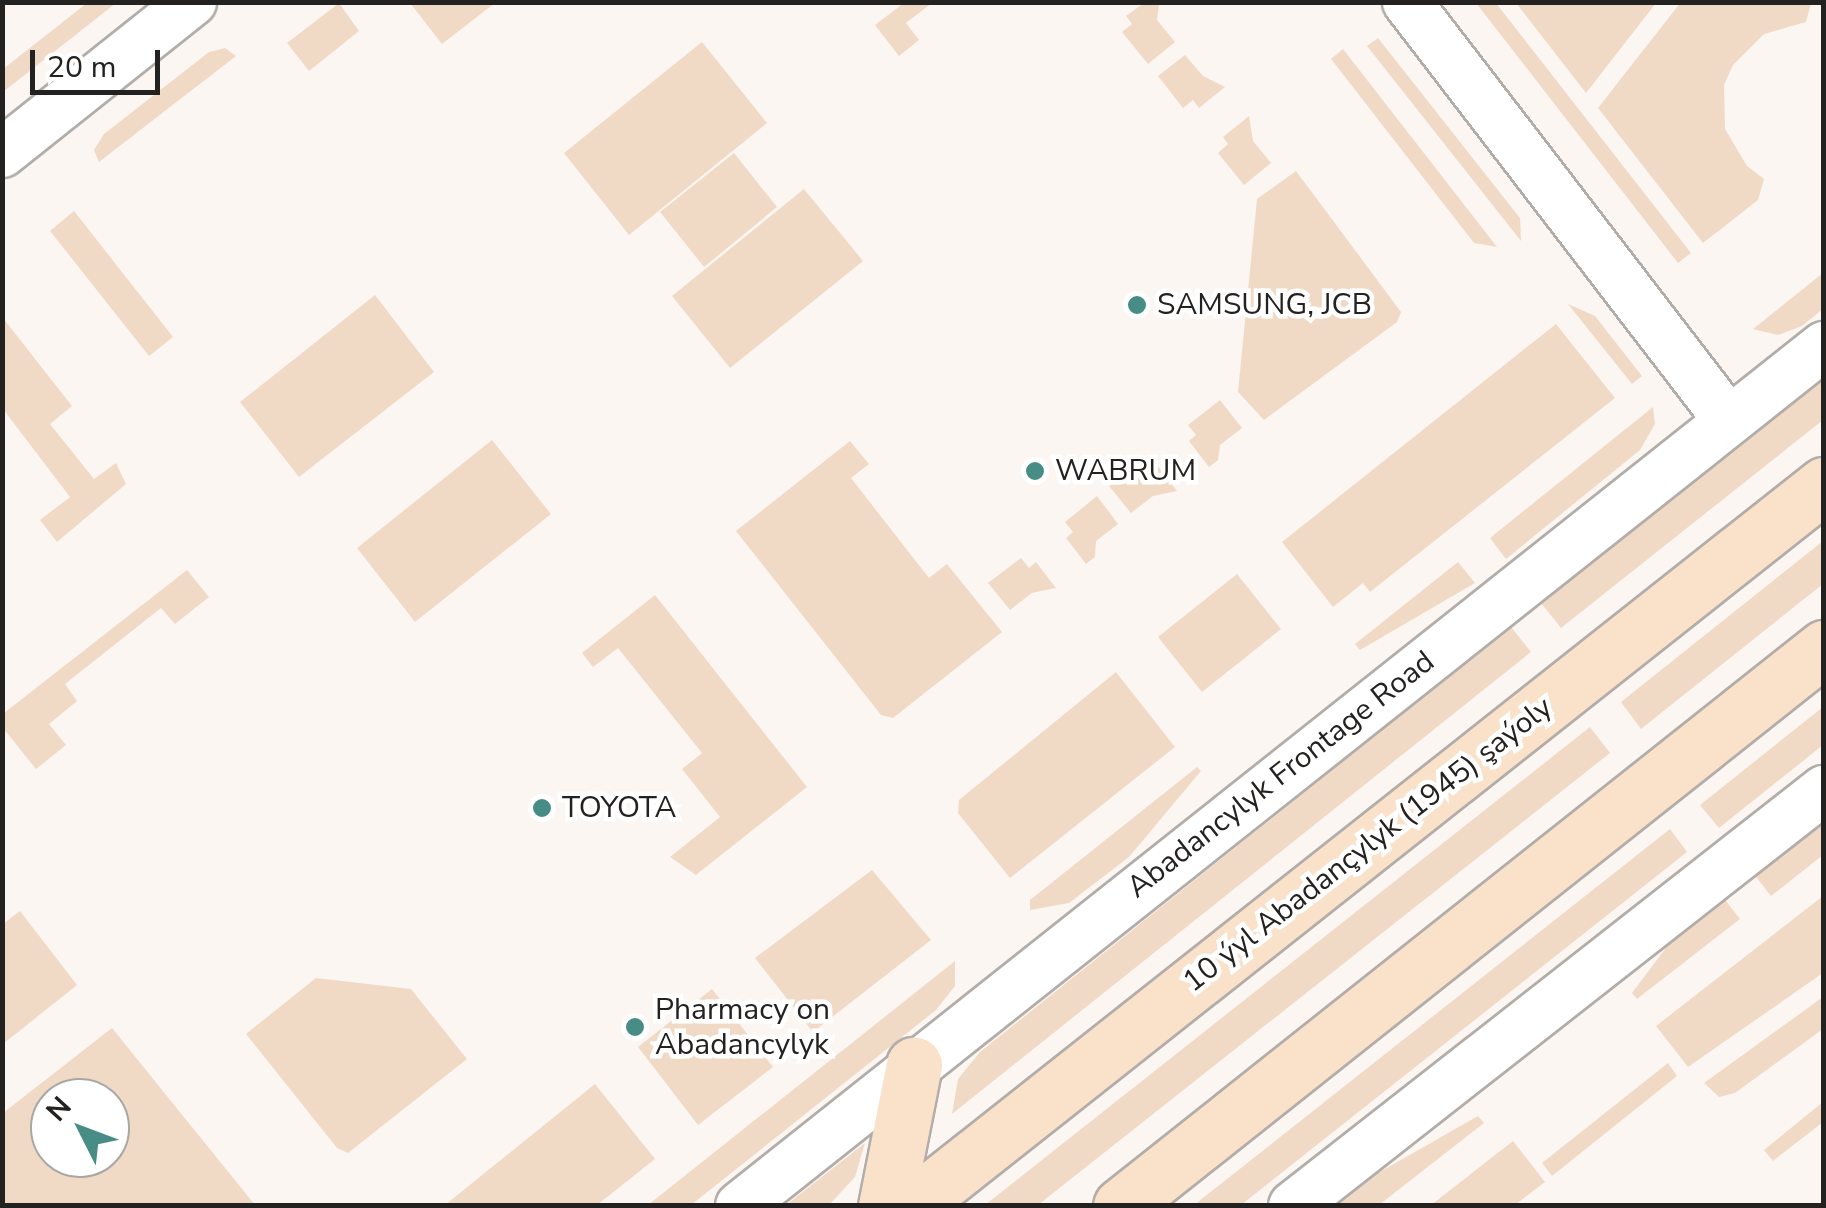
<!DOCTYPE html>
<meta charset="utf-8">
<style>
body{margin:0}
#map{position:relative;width:1826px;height:1208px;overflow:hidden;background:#fbf6f2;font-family:"Nunito Sans",sans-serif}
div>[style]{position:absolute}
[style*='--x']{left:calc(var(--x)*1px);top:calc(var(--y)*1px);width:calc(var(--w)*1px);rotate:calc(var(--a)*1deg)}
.green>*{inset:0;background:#f1dac5}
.roads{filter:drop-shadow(2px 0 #b2ada9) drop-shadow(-2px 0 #b2ada9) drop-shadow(0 2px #b2ada9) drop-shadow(0 -2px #b2ada9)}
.street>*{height:48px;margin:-24px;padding:0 24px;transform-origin:24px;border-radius:24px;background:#fff}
.primary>*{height:55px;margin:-27.5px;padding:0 27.5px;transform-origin:27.5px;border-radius:27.5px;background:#fae1ca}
.dots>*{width:28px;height:28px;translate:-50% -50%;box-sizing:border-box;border:5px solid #fff;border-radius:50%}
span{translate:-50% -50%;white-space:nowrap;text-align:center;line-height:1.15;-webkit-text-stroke:9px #fff;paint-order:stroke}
.poi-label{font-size:30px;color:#242220}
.left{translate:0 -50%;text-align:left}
.street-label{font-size:30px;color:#242220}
.frame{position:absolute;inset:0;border:5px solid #242220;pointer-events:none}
.north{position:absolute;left:30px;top:1078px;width:100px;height:100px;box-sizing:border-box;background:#fff;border:2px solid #a7a7a6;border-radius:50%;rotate:312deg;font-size:28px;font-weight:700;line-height:40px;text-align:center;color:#242220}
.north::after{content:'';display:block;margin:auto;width:35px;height:45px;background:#478d85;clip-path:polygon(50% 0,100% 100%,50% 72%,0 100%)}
.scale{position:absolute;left:30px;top:50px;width:130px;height:45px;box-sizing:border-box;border:5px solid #242220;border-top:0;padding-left:12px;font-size:30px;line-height:35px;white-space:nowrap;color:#242220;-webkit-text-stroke:8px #fff;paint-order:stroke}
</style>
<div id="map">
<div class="green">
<i style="clip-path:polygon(1681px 2px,1811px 3px,1806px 22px,1764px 34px,1733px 65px,1724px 85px,1725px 129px,1747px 166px,1764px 179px,1758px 200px,1703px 243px,1598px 108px)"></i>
<i style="clip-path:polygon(87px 3px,116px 3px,3px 92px,3px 69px)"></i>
<i style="clip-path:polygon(339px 3px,359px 31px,309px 71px,287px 43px)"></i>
<i style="clip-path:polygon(410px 3px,495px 3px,442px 44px)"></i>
<i style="clip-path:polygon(904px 3px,932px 3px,906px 23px,919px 40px,899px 56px,875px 25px)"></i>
<i style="clip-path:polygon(1144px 3px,1159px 5px,1157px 20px,1175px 42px,1148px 64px,1122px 32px,1132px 24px,1126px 16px)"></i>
<i style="clip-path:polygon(1476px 3px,1496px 3px,1691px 253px,1678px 263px)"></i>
<i style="clip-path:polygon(1516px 3px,1656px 3px,1586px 93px)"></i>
<i style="clip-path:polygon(1378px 38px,1520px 218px,1521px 241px,1367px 46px)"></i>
<i style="clip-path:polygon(702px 42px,767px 123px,629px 235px,564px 153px)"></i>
<i style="clip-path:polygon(225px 48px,236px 56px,99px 162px,94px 150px,104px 134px,209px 52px)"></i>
<i style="clip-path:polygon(1343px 49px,1497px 247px,1474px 243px,1331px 59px)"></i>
<i style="clip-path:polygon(1185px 55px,1203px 76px,1225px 87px,1199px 108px,1193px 100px,1183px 108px,1158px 76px)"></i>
<i style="clip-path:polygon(1249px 116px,1253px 141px,1271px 163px,1244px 185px,1218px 153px,1228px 144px,1223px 137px)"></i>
<i style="clip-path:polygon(734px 153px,777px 207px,704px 267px,660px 212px)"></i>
<i style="clip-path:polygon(1296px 171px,1401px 312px,1397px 322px,1264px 420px,1238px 392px,1257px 199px)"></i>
<i style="clip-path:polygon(804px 189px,863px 261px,730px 368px,672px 296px)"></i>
<i style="clip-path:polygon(74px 211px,173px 337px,149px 356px,50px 231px)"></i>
<i style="clip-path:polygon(1823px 273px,1823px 309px,1802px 326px,1778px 335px,1753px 329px)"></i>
<i style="clip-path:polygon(375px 295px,434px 372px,299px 477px,240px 402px)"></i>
<i style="clip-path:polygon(1568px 304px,1595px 316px,1642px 376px,1632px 384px)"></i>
<i style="clip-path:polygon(3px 318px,72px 406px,50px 424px,94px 479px,116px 463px,126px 484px,57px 542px,40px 520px,70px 497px,3px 409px)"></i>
<i style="clip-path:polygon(1556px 324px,1615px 398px,1370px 592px,1363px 583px,1333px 607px,1282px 542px)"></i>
<i style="clip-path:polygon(1823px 380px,1823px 420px,1561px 628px,1541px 603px)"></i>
<i style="clip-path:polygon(1220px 400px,1242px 428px,1220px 445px,1218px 460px,1209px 467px,1189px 441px,1196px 435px,1188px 425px)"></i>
<i style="clip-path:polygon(1653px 407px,1655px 424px,1640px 450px,1506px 559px,1490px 538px)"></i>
<i style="clip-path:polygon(492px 440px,551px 514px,415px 622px,357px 548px)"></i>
<i style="clip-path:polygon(850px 441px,869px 464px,851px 478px,929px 578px,947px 564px,1002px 632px,893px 718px,881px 715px,736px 531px)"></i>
<i style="clip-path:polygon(1142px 461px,1150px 471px,1157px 465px,1177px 491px,1153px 496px,1131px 513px,1109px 486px)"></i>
<i style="clip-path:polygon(1097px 496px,1118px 524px,1096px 541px,1095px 557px,1086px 564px,1066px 538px,1073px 532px,1065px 522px)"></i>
<i style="clip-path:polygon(1823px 541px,1823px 584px,1641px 729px,1621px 702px)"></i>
<i style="clip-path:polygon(1021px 558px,1029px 568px,1036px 562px,1056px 588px,1032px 593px,1010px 610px,988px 583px)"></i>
<i style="clip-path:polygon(1458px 562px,1475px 583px,1360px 650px,1355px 644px)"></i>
<i style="clip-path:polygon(187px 570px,209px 597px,175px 624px,161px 608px,65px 684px,77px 701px,49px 724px,66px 745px,36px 769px,3px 728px,4px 713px)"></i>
<i style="clip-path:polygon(1237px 574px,1281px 629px,1202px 692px,1158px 637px)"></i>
<i style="clip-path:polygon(655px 595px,807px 787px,696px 875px,670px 857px,720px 817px,682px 769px,702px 753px,618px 648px,593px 667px,582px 653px)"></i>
<i style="clip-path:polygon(1511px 627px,1531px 652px,952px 1114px,958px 1079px,980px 1052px)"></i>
<i style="clip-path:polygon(1116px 672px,1175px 747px,1010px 878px,958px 813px,959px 800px)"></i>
<i style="clip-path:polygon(1823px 707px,1823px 745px,1719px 828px,1700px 805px)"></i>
<i style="clip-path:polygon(1590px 727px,1610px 753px,1038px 1205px,985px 1205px)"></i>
<i style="clip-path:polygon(1197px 767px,1201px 771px,1129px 857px,1069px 903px,1030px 910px,1030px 900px)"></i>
<i style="clip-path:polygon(1823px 819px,1823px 855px,1771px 896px,1753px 873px)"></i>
<i style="clip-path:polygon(1670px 829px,1687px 852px,1241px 1205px,1194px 1205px)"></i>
<i style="clip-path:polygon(872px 870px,931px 940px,813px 1032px,755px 958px)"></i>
<i style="clip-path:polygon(1823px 896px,1823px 973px,1688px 1067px,1656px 1026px)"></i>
<i style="clip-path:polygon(1723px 897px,1740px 919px,1637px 999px,1632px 993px,1671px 941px)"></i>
<i style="clip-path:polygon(20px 911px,77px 985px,3px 1044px,3px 924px)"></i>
<i style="clip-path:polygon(955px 961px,955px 986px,936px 1010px,691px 1205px,648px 1205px)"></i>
<i style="clip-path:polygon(316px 978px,411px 989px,467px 1059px,348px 1153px,337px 1148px,246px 1034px)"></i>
<i style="clip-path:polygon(712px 989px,773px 1067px,698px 1125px,638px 1047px)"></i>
<i style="clip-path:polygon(1823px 997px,1823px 1029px,1735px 1093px,1719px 1097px,1704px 1083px)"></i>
<i style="clip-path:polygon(evenodd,112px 1028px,255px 1205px,3px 1205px,3px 1113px,112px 1028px,50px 1098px,110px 1098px,110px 1158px,50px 1158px,50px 1098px)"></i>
<i style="clip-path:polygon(1668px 1063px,1677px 1076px,1552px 1176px,1542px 1163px)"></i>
<i style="clip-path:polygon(595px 1084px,655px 1159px,597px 1205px,445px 1205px)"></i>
<i style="clip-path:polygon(1823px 1102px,1823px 1122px,1773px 1161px,1764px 1150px)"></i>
<i style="clip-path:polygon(1478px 1116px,1484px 1123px,1379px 1205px,1337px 1205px,1378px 1173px)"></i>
<i style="clip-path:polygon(1513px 1141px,1545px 1182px,1515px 1205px,1431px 1205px)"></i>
<i style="clip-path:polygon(865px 1143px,855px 1177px,829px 1205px,786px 1205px)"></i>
</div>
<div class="roads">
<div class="street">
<i style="--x:1407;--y:2;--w:528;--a:52.46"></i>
<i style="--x:2;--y:153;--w:243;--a:-38.5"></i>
<i style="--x:740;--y:1206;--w:1384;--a:-38.43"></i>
<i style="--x:1293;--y:1206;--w:675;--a:-38.08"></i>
</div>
<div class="primary">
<i style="--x:886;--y:1206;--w:144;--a:-78.8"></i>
<i style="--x:912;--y:1206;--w:1163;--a:-38.33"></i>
<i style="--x:1121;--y:1206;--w:898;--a:-38.44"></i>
</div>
</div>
<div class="dots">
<i style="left:1137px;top:305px;background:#478d85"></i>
<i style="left:1035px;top:471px;background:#478d85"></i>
<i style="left:542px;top:808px;background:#478d85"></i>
<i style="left:635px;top:1027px;background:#478d85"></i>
</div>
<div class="poi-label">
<span class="left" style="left:1157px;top:305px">SAMSUNG, JCB</span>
<span class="left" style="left:1055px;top:471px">WABRUM</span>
<span class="left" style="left:562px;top:808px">TOYOTA</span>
<span class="left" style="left:655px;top:1027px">Pharmacy on<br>Abadancylyk</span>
</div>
<div class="street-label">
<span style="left:1281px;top:775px;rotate:-38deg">Abadancylyk Frontage Road</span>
<span style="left:1368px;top:845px;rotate:-38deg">10 ýyl Abadançylyk (1945) şaýoly</span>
</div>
<div class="frame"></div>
<div class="north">N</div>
<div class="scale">20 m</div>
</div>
